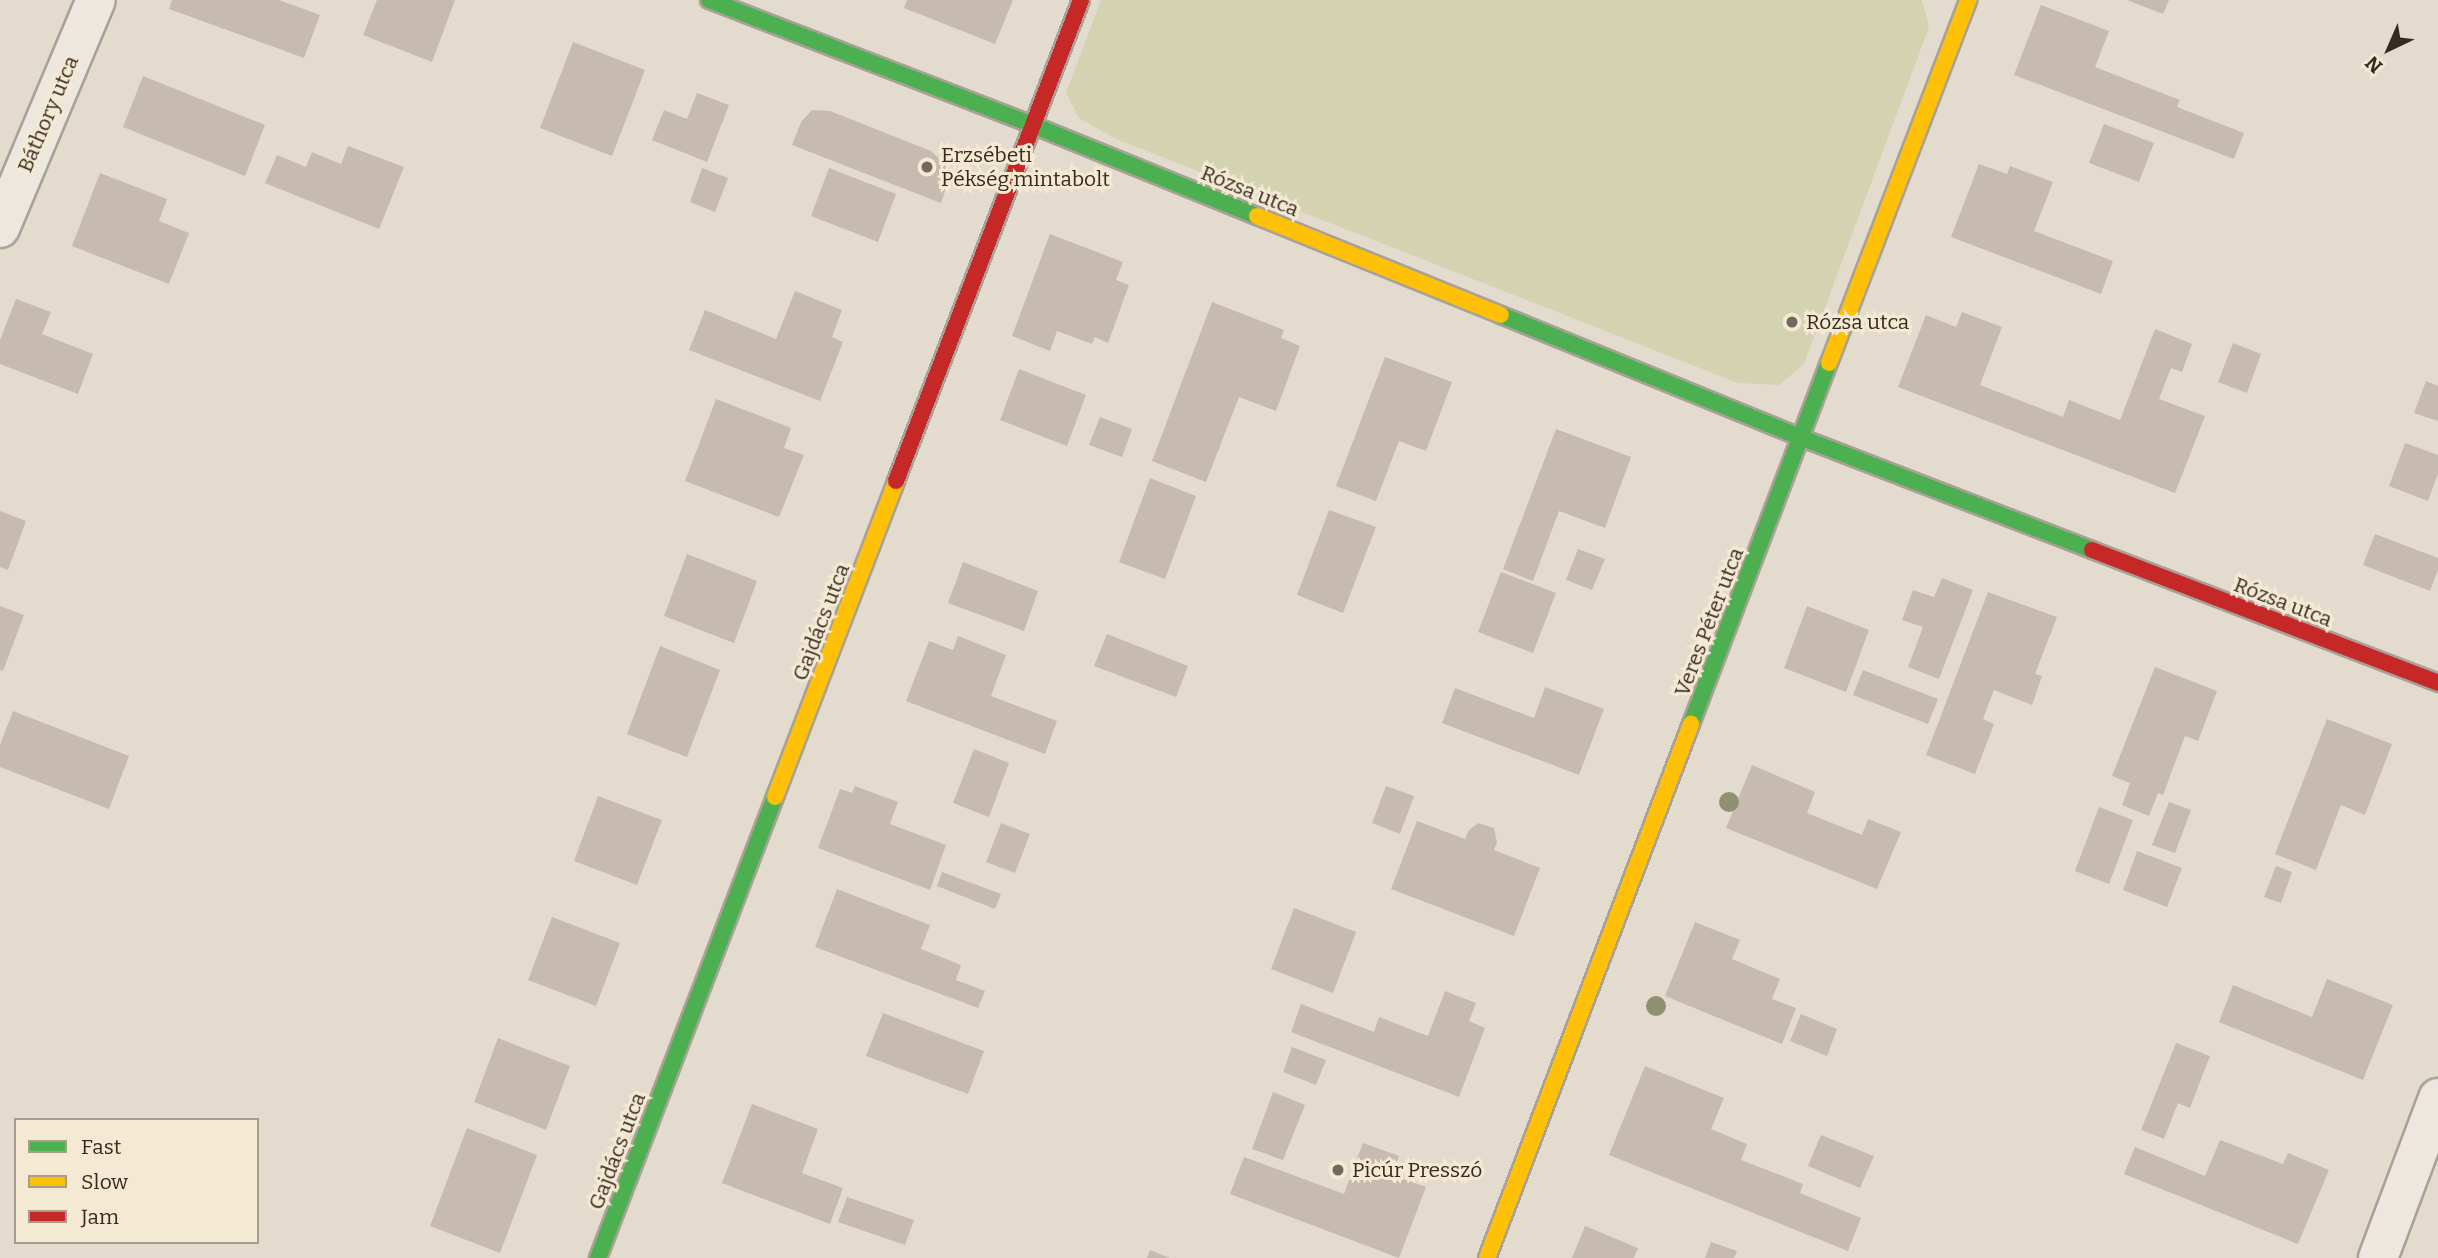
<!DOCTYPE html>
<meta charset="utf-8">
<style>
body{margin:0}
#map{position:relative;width:2438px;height:1258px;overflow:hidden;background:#e3dcce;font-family:Bitter,serif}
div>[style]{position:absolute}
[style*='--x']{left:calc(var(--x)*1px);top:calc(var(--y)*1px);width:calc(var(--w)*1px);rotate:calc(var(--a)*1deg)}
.green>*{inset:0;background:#d3d2b1}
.building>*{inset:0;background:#c7baaf}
.roads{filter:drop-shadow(2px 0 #a9a197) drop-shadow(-2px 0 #a9a197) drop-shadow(0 2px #a9a197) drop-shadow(0 -2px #a9a197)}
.street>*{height:38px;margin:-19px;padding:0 19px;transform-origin:19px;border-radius:19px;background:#ece7df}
.fast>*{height:16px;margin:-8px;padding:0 8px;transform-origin:8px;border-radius:8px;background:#4caf50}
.slow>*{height:16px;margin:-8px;padding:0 8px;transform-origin:8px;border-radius:8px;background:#ffc107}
.jam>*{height:16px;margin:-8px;padding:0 8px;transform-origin:8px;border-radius:8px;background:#c62828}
.trees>*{width:20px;height:20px;margin:-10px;border-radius:50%;background:#8f9172}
.dots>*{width:19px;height:19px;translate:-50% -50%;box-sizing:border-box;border:4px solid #f4ead4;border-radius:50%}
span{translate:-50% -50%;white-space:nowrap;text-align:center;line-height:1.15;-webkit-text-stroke:6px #f4ead4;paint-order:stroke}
.street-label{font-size:21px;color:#372a1f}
.poi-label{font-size:21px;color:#372a1f}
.left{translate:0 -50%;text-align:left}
.legend{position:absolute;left:14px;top:1118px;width:245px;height:126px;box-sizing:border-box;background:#f4ead4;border:2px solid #a89d8c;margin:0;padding:9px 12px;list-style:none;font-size:21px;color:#372a1f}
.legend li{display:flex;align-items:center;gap:14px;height:35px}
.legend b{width:35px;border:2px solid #a89d8c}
.north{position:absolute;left:2354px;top:14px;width:70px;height:70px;-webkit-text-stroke:5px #f4ead4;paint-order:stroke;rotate:224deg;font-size:19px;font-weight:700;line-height:28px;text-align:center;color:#372a1f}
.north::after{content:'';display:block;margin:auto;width:24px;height:32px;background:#372a1f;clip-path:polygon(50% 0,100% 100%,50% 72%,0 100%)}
</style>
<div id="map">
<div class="green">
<i style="clip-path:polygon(1101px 0,1922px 0,1929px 27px,1804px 364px,1779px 385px,1738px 383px,1116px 139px,1079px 118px,1066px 93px)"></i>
</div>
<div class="building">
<i style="clip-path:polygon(172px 0,279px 0,320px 15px,304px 58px,169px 9px)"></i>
<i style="clip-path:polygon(377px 0,455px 0,432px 62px,363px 35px)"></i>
<i style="clip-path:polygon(907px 0,1013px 0,995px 44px,904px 8px)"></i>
<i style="clip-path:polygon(2127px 0,2169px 0,2163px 14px)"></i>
<i style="clip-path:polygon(2041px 5px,2109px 31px,2095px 67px,2180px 100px,2177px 107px,2244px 133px,2234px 159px,2014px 75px)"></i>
<i style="clip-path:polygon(573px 42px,645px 70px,612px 156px,540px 128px)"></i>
<i style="clip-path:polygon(143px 76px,265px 125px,245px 176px,123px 127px)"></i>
<i style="clip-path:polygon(697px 93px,729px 105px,707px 162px,652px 140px,664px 110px,687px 119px)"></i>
<i style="clip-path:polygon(812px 110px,830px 111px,931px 151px,944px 163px,949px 179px,941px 203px,792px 145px,801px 122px)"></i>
<i style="clip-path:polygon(2104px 124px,2154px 143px,2139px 182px,2089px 163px)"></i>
<i style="clip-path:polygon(348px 146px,404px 167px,379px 229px,265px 183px,277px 155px,306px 167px,312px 152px,341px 164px)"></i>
<i style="clip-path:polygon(1979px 164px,2007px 174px,2010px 166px,2053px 182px,2034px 231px,2113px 261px,2101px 294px,1951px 237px)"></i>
<i style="clip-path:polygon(702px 168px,728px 178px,715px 212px,690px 202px)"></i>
<i style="clip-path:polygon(829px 168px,896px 194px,878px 242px,811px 216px)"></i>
<i style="clip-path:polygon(100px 173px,167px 199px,159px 221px,189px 233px,169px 284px,72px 246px)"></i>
<i style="clip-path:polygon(1050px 234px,1123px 262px,1116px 280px,1129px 285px,1108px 343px,1095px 337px,1092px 344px,1057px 331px,1050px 351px,1012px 336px)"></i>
<i style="clip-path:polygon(795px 291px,842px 310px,832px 337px,843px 342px,820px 401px,689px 350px,705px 310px,776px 339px)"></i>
<i style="clip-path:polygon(16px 299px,51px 312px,42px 334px,93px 354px,78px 394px,0 364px,0 340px)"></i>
<i style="clip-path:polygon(1212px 302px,1284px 330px,1281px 338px,1300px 346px,1276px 411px,1239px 397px,1206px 482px,1152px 461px)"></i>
<i style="clip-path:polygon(1962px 312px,2002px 327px,1980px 385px,2063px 417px,2069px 400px,2120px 420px,2155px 329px,2192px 344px,2182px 372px,2171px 368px,2159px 399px,2205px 416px,2175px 493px,1898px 387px,1926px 315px,1956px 327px)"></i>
<i style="clip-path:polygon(2233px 343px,2261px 354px,2247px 393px,2218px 382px)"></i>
<i style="clip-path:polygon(1385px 357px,1452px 382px,1426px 451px,1399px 441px,1376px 501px,1336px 486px)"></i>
<i style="clip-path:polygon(1019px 369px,1086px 395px,1067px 446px,1000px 420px)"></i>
<i style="clip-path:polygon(2426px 381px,2438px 386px,2438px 421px,2414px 413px)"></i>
<i style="clip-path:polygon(716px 399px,791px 428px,784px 448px,804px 455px,779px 517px,685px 481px)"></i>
<i style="clip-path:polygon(1100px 417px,1132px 429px,1122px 457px,1089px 445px)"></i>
<i style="clip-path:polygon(1556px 429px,1631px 457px,1605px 528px,1559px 511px,1533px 581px,1503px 569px)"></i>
<i style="clip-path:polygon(2405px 443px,2438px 455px,2438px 474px,2428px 501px,2389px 486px)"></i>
<i style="clip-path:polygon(1150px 478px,1196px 496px,1165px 579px,1119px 562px)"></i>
<i style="clip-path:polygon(1329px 510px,1376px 527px,1343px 613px,1297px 595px)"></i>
<i style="clip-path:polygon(0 511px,26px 521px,8px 570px,0 567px)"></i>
<i style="clip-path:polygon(2375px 534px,2438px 558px,2438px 570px,2430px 591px,2363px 565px)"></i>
<i style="clip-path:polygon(1578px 549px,1605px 559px,1592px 590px,1566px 580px)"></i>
<i style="clip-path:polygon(687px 554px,757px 581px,734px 643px,664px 616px)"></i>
<i style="clip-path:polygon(963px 562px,1038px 591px,1024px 631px,948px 603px)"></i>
<i style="clip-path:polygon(1501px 572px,1556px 593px,1533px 653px,1478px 632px)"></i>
<i style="clip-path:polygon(1942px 578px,1973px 590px,1939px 679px,1908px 667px,1923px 627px,1902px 620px,1913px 590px,1934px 597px)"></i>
<i style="clip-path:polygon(1988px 592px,2057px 617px,2035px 674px,2042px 676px,2032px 705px,1994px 690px,1983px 719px,1994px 724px,1975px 774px,1926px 755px)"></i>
<i style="clip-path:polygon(0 606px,24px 615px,3px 671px,0 670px)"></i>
<i style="clip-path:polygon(1807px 606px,1869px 630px,1846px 692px,1784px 668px)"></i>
<i style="clip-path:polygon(1107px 634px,1188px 666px,1176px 697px,1094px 666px)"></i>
<i style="clip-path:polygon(958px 636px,1006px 655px,991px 696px,1057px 721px,1045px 754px,906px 701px,929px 641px,953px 650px)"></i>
<i style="clip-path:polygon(660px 646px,720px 670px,687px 757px,627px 734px)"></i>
<i style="clip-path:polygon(2155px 667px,2217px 691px,2198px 741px,2185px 736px,2163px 795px,2158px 793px,2149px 816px,2122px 805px,2130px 783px,2112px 776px)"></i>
<i style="clip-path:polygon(1863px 670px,1938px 699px,1928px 724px,1853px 695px)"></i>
<i style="clip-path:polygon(1545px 687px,1604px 709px,1579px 775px,1442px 723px,1455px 688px,1534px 718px)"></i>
<i style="clip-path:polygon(13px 711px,129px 756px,109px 809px,0 767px,0 745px)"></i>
<i style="clip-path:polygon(2327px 719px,2392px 744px,2365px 815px,2341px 805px,2316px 870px,2275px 854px)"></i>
<i style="clip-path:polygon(974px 749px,1009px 763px,989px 817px,953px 803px)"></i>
<i style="clip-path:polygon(1752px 765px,1815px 792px,1807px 813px,1862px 835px,1868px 819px,1901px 832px,1877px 889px,1726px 828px)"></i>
<i style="clip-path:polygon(855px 786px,898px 802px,890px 824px,946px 845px,930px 890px,818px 848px,840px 789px,852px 793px)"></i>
<i style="clip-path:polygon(1386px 786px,1414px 796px,1400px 834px,1372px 823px)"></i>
<i style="clip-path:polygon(598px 796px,662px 820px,637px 885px,574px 861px)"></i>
<i style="clip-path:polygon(2169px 802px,2191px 810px,2175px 853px,2152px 845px)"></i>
<i style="clip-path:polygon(2099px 807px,2133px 820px,2109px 884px,2075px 871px)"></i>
<i style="clip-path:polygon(1417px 821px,1465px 839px,1469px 830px,1478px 823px,1494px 828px,1497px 842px,1494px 850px,1540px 868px,1514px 936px,1391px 889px)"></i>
<i style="clip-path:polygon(1001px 823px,1030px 834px,1015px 873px,986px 862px)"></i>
<i style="clip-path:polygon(2137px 851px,2182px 868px,2167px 907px,2123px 890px)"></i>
<i style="clip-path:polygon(2276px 866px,2292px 872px,2281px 903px,2264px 897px)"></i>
<i style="clip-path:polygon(942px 872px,1001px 894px,995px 909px,937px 886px)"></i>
<i style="clip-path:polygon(837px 889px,930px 925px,921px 949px,961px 965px,956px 980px,985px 991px,978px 1008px,815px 947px)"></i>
<i style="clip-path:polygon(1294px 908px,1356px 932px,1333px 993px,1271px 969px)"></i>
<i style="clip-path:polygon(552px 917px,620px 943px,596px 1006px,528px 980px)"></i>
<i style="clip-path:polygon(1695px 922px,1740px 940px,1732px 959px,1780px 979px,1772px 999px,1796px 1008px,1782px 1044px,1665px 996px)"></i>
<i style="clip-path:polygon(2327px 979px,2393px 1005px,2363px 1080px,2219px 1022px,2233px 985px,2312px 1017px)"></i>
<i style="clip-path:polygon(1445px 991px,1476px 1003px,1469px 1021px,1485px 1028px,1459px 1097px,1291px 1032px,1301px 1004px,1374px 1032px,1379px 1017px,1428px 1036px)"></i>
<i style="clip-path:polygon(883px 1013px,984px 1051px,968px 1094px,866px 1056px)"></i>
<i style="clip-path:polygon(1801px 1014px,1837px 1029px,1827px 1056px,1790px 1041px)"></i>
<i style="clip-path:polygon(498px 1038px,570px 1066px,546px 1130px,474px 1102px)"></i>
<i style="clip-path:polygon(2176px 1043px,2210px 1056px,2190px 1108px,2178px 1103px,2164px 1139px,2141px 1130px)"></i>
<i style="clip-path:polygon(1292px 1047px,1326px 1060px,1316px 1085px,1283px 1072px)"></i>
<i style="clip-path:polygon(1645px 1066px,1724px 1098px,1711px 1129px,1747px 1144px,1741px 1160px,1803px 1184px,1800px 1193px,1861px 1218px,1848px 1251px,1609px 1155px)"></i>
<i style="clip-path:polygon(1273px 1092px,1305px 1105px,1283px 1160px,1252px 1149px)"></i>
<i style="clip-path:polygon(752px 1104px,818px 1129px,802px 1173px,843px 1188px,830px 1224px,722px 1183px)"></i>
<i style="clip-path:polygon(467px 1128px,537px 1155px,500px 1253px,430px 1226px)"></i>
<i style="clip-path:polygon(1821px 1135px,1874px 1156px,1860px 1188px,1808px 1166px)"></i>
<i style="clip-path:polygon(2220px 1140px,2283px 1164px,2288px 1153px,2329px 1170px,2298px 1244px,2124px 1174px,2135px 1147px,2205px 1176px)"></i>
<i style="clip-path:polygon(1363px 1143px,1399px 1156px,1392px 1175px,1426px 1187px,1399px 1258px,1230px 1194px,1244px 1157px,1344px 1194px)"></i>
<i style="clip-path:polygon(847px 1197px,914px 1220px,905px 1245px,838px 1222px)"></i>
<i style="clip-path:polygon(1585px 1226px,1638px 1248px,1634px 1258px,1572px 1258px)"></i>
<i style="clip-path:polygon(1711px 1242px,1737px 1251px,1734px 1258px,1705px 1258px)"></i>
<i style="clip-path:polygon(1150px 1250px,1170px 1258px,1147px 1258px)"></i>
</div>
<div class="roads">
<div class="street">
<i style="--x:0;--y:228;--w:247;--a:-67.2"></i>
<i style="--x:2378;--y:1258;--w:171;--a:-69.4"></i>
</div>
<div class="fast">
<i style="--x:709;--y:0;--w:350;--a:21.1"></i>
<i style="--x:1035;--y:126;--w:240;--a:22.1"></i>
<i style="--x:1501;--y:315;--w:325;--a:22.2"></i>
<i style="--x:1802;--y:438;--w:311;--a:21.1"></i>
<i style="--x:1691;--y:724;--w:386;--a:-69.1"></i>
<i style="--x:598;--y:1258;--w:494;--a:-69"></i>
</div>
<div class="slow">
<i style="--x:1257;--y:216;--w:263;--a:22.1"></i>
<i style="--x:1829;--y:363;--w:389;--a:-69"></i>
<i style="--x:775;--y:797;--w:338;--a:-69"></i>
<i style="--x:1487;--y:1258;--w:572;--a:-69.09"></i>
</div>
<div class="jam">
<i style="--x:896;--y:481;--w:515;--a:-68.96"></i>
<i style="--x:2092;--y:550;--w:371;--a:21"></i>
</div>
</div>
<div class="trees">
<i style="left:1729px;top:802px"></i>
<i style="left:1656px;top:1006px"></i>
</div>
<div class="dots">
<i style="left:927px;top:167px;background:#73685c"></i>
<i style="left:1792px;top:322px;background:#73685c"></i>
<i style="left:1338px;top:1170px;background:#73685c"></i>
</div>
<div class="street-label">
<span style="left:48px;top:114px;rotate:-67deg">Báthory utca</span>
<span style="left:1250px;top:191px;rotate:22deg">Rózsa utca</span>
<span style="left:2283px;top:602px;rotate:21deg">Rózsa utca</span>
<span style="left:821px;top:622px;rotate:-69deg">Gajdács utca</span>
<span style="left:1709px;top:622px;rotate:-69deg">Veres Péter utca</span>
<span style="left:617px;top:1151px;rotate:-69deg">Gajdács utca</span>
</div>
<div class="poi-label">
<span class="left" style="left:941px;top:167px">Erzsébeti<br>Pékség mintabolt</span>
<span class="left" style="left:1806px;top:322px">Rózsa utca</span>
<span class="left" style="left:1352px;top:1170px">Picúr Presszó</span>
</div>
<ul class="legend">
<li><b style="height:9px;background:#4caf50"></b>Fast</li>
<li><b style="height:9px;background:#ffc107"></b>Slow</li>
<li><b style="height:9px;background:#c62828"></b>Jam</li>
</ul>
<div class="north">N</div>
</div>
